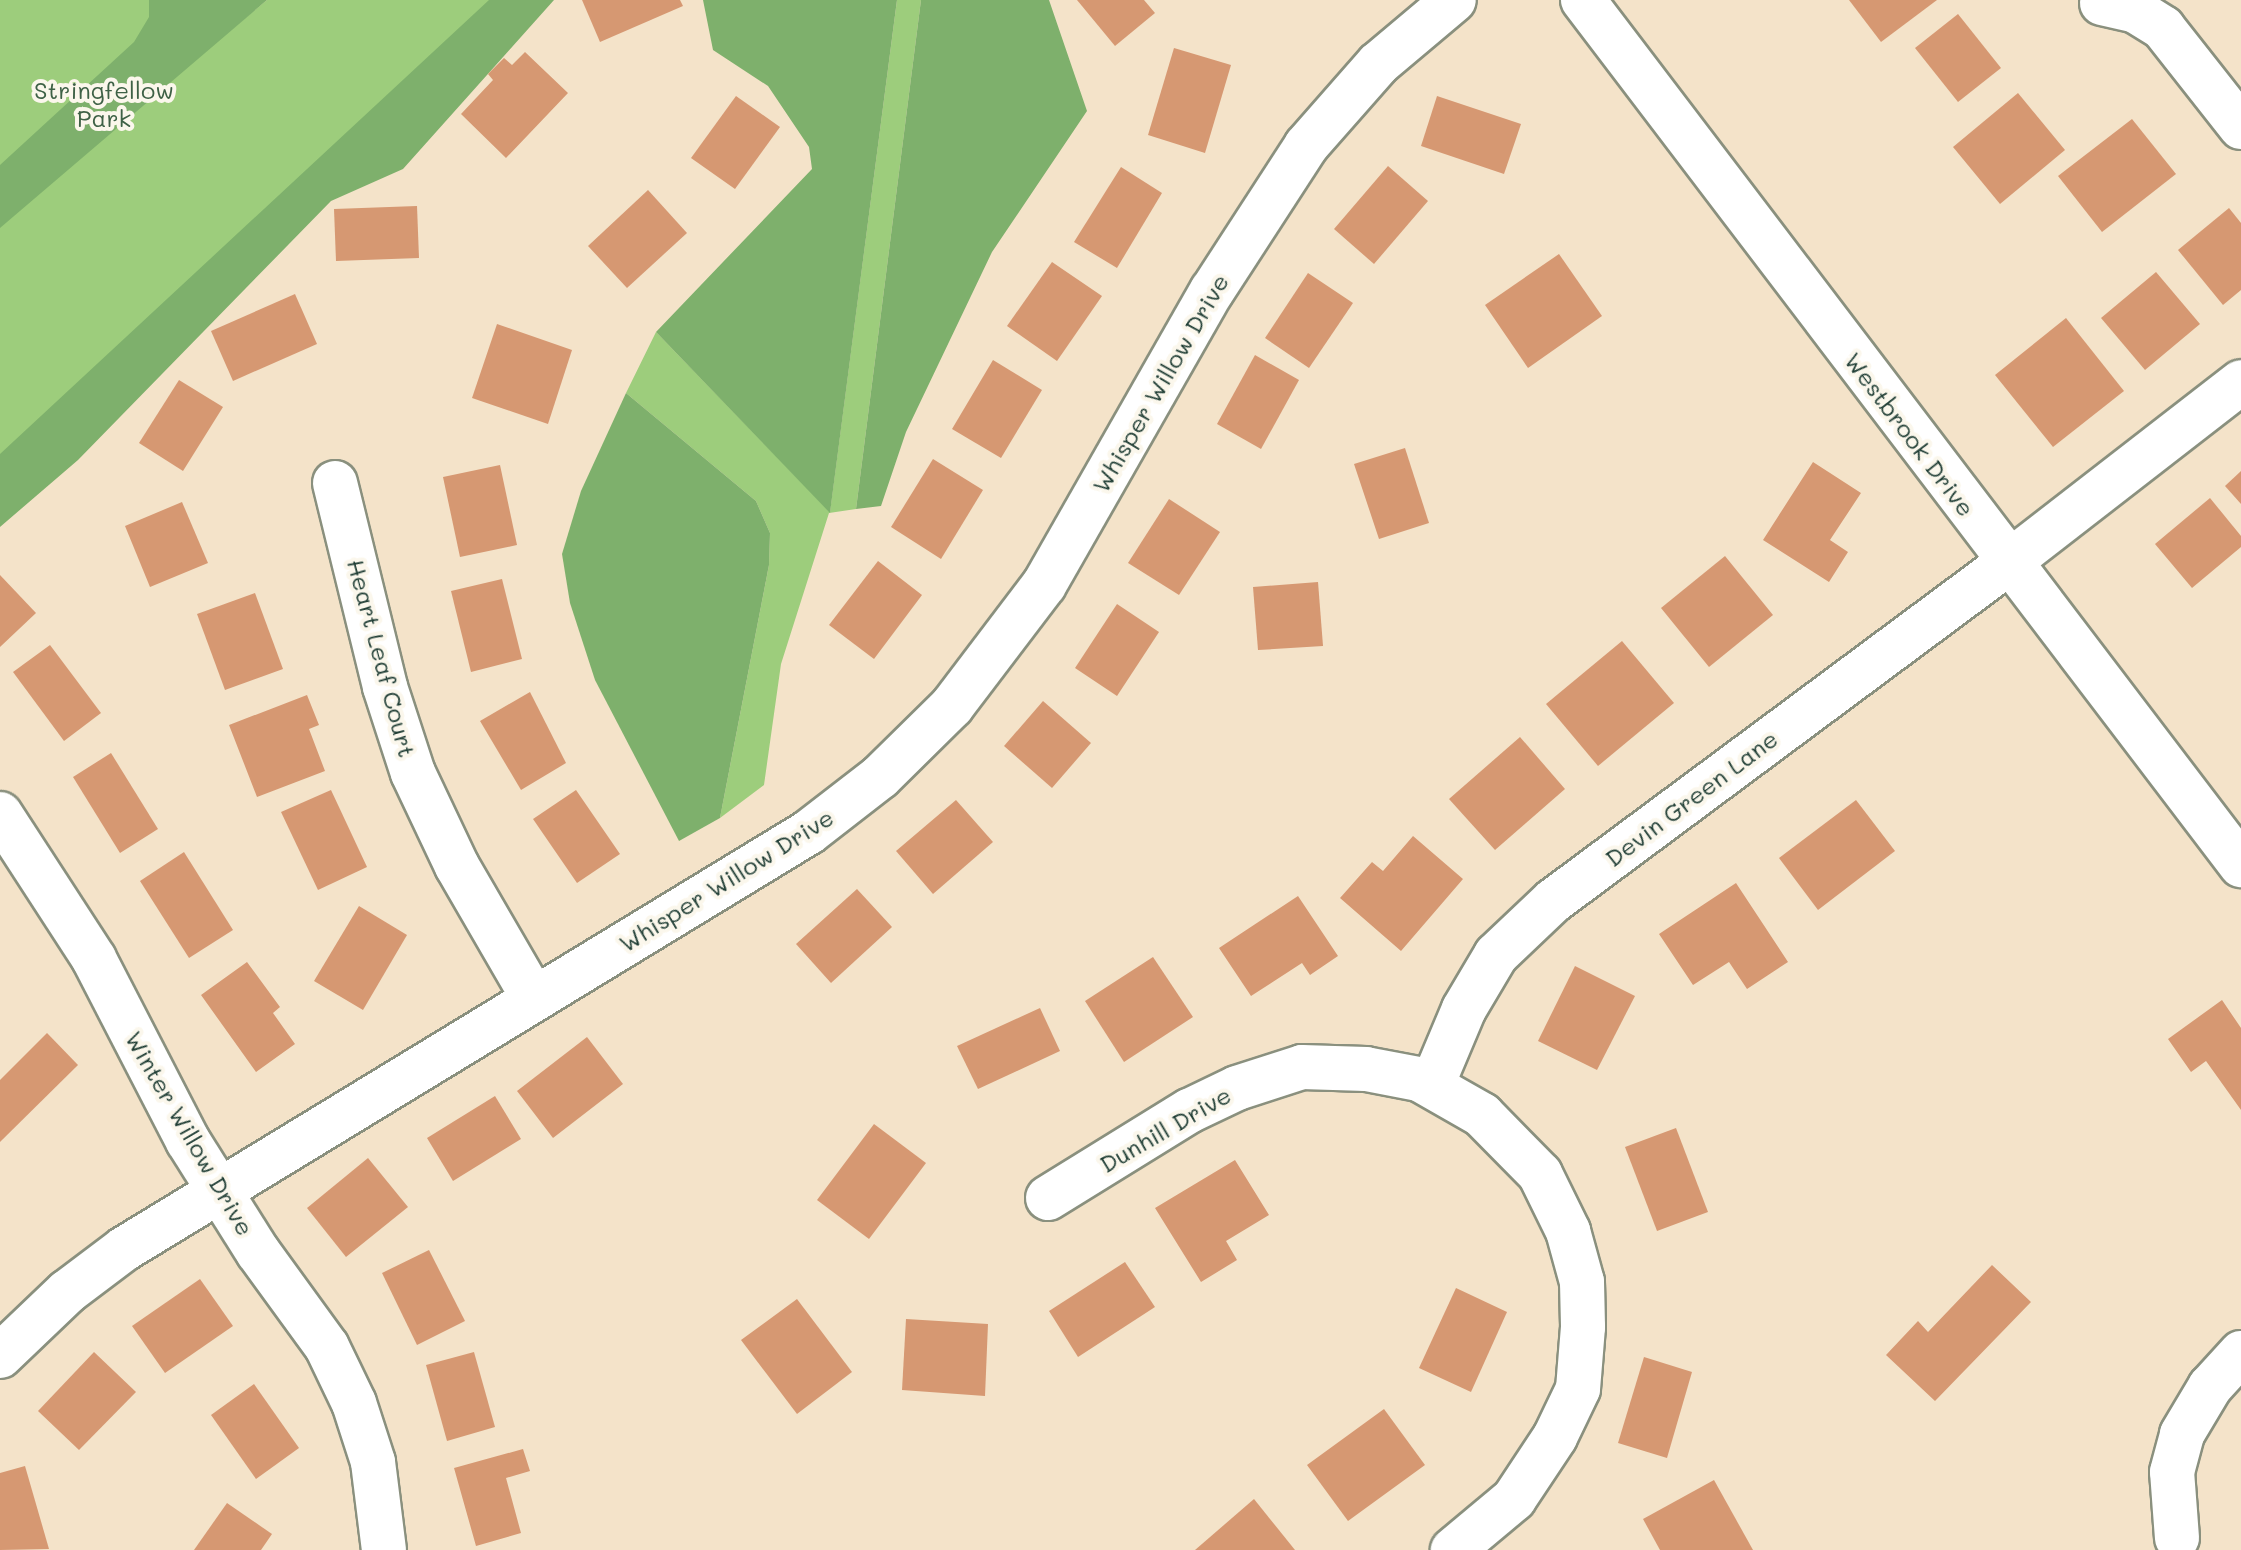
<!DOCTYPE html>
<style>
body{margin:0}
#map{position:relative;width:2241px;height:1550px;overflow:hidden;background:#f4e3c9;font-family:Mali,sans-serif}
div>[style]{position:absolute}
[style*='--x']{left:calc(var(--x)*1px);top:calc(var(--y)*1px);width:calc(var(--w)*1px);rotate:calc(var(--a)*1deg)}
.green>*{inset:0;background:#9dcd7c}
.forest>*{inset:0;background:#7eb06c}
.building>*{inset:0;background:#d69872}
.roads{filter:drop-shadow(2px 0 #8a907e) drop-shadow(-2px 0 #8a907e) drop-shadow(0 2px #8a907e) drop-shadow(0 -2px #8a907e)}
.minor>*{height:44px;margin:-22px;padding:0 22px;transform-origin:22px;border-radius:22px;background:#fff}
span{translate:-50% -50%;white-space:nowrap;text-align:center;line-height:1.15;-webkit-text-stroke:8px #fbf7ec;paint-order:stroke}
.park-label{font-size:24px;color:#3e6146}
.street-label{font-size:24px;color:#1f3d34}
</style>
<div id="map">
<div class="green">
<i style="clip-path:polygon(0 0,207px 0,232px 29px,267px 0,495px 0,0 455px)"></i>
<i style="clip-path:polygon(897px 0,921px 0,856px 509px,829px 513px,781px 664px,764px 785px,720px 818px,769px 565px,770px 533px,756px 501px,626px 393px,656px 332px,830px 512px)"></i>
</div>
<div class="forest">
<i style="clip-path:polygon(149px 0,267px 0,0 228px,0 165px,134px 42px,149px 17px)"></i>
<i style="clip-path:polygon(489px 0,554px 0,403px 169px,331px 201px,78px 460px,0 527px,0 454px)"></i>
<i style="clip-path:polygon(703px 0,897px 0,830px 513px,656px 332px,812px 169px,809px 147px,768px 86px,713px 50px)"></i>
<i style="clip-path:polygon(921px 0,1049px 0,1087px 111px,992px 252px,906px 432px,881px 506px,856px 509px)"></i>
<i style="clip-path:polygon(626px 393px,756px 501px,770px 533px,769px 565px,720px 818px,679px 841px,595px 680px,570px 603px,562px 554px,581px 491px)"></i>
</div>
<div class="building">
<i style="clip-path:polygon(582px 0,680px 0,683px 6px,600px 42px)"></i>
<i style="clip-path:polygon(1077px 0,1144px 0,1155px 13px,1115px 46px)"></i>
<i style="clip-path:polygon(1849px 0,1937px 0,1881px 42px)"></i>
<i style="clip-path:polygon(1958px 14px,2001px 68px,1958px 102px,1915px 48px)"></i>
<i style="clip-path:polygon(1174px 48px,1231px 65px,1205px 153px,1148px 135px)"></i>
<i style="clip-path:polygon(525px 52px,568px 93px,506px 158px,461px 114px,493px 80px,488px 74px,504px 58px,512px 65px)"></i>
<i style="clip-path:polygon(2018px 93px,2065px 150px,2000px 204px,1953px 147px)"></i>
<i style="clip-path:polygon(736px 96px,780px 127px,735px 189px,691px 158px)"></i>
<i style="clip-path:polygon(1437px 96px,1521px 124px,1504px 174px,1421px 146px)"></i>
<i style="clip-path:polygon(2132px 119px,2176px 174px,2102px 232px,2058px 176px)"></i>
<i style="clip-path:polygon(1388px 166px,1428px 201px,1374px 264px,1334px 229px)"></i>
<i style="clip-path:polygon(1121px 167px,1162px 193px,1117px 268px,1074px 242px)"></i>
<i style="clip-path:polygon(648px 190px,687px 233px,627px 288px,588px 246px)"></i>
<i style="clip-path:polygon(417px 206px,419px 258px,336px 261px,334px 209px)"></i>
<i style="clip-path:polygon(2229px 208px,2241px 223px,2241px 290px,2223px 305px,2178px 250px)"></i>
<i style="clip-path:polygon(1559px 254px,1602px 316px,1528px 368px,1485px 305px)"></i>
<i style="clip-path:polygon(1052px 262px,1102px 296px,1057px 361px,1007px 326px)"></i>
<i style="clip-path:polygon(2156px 272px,2200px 324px,2145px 370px,2101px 318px)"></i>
<i style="clip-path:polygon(1308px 273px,1353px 303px,1309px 368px,1265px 338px)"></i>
<i style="clip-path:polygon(295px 294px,317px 344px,233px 381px,211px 331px)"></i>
<i style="clip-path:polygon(2066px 318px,2124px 391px,2053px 447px,1995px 375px)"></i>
<i style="clip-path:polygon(497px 324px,572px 350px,548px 424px,472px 398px)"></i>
<i style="clip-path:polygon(1255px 355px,1299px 380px,1261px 449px,1217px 424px)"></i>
<i style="clip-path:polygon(993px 360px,1042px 390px,1001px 458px,952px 429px)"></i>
<i style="clip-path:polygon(179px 380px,223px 407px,183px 471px,139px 443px)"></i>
<i style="clip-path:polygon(1405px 448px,1429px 523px,1379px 539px,1354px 464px)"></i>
<i style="clip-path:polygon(933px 459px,983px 490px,941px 559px,891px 527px)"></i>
<i style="clip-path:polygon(1813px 462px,1861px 493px,1830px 540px,1848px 552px,1829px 582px,1763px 540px)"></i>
<i style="clip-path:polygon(500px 465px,517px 545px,460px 557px,443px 477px)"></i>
<i style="clip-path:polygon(2241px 471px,2241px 504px,2225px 486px)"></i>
<i style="clip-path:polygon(2210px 498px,2241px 536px,2241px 547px,2192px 588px,2155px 544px)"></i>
<i style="clip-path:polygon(1169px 499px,1220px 532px,1179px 595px,1128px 563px)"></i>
<i style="clip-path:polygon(182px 502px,208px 563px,150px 587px,125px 526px)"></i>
<i style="clip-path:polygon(1725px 556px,1773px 615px,1709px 667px,1661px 608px)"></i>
<i style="clip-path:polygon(878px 561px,922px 595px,874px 659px,829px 625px)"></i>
<i style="clip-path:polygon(0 575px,36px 613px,0 647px)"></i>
<i style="clip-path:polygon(502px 579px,522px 659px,471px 672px,451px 591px)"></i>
<i style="clip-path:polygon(1318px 582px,1323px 646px,1258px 650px,1253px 587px)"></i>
<i style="clip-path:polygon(255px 593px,283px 669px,225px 690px,197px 614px)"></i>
<i style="clip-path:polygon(1117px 604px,1159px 632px,1117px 696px,1075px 668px)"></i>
<i style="clip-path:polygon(1622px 641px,1674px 703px,1598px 766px,1546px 704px)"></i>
<i style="clip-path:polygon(50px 645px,101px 713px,64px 741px,13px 672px)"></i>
<i style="clip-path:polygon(530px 692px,566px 763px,521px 790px,480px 721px)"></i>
<i style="clip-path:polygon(307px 695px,319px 725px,309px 729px,325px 771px,257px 797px,229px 725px)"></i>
<i style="clip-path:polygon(1043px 701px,1091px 743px,1052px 788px,1004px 746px)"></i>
<i style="clip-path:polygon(1520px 737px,1565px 789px,1495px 850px,1449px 799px)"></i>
<i style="clip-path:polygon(111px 753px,158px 829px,120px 853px,73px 777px)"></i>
<i style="clip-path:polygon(331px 790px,367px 867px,318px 890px,281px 812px)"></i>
<i style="clip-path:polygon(576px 790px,620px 854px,577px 883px,533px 819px)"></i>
<i style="clip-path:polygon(956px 800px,993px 842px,933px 894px,896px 851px)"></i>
<i style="clip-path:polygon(1856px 800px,1895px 851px,1818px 910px,1779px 858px)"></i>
<i style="clip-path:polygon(1413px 836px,1463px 879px,1401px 951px,1340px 898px,1372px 862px,1383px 871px)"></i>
<i style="clip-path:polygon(184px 852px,233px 930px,189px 958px,140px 881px)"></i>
<i style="clip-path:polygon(1736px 883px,1788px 962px,1747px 989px,1729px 962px,1693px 985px,1659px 934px)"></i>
<i style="clip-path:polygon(857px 889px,892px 927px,831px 983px,796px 944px)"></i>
<i style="clip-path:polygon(1298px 896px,1338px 956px,1310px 975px,1302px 963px,1251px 996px,1219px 948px)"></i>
<i style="clip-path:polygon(359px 906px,407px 935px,363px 1010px,314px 981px)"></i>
<i style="clip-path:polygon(1153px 957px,1193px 1017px,1124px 1062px,1085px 1001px)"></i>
<i style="clip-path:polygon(247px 962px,280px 1007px,273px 1013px,295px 1044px,256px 1072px,201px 995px)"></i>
<i style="clip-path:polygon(1575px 966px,1635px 996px,1597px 1070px,1538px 1041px)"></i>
<i style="clip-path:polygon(2222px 1000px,2241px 1028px,2241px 1110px,2206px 1061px,2191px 1072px,2168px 1039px)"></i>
<i style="clip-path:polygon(1040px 1008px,1060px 1051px,978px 1089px,957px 1046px)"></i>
<i style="clip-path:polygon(47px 1033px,78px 1065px,0 1142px,0 1080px)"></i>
<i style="clip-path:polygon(587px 1037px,623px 1084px,553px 1138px,517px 1091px)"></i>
<i style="clip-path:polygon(495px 1096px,521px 1139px,453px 1181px,427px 1138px)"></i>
<i style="clip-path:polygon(874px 1124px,926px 1163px,869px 1239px,817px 1200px)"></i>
<i style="clip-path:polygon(1676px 1128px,1708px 1212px,1657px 1231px,1625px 1147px)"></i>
<i style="clip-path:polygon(368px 1158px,408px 1207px,346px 1257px,307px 1208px)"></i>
<i style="clip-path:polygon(1235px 1160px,1269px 1215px,1226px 1241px,1237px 1260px,1201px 1282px,1155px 1208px)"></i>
<i style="clip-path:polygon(429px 1250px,465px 1321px,417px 1345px,382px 1273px)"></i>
<i style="clip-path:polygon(1125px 1262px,1155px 1307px,1078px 1357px,1049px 1311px)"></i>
<i style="clip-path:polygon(1992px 1265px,2031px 1302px,1935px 1401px,1886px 1355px,1918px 1321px,1928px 1332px)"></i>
<i style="clip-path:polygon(200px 1279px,233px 1326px,165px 1373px,132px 1326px)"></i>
<i style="clip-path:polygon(1456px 1288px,1507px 1312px,1471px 1392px,1419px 1368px)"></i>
<i style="clip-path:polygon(797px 1299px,852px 1372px,797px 1414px,741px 1340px)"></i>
<i style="clip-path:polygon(906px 1319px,988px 1324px,985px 1396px,902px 1390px)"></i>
<i style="clip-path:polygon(94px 1352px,136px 1392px,79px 1450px,38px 1411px)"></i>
<i style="clip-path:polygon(474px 1352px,495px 1427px,447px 1441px,426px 1365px)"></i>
<i style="clip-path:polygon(1644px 1357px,1692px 1372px,1667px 1458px,1618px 1443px)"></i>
<i style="clip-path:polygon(254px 1384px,299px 1448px,256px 1479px,211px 1415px)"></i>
<i style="clip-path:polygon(1384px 1409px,1425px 1465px,1348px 1521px,1307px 1465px)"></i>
<i style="clip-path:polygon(523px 1449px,530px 1471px,506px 1478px,521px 1533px,476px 1546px,454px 1468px)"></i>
<i style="clip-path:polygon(25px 1466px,49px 1549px,0 1550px,0 1473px)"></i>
<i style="clip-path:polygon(1714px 1480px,1753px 1550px,1660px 1550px,1643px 1519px)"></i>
<i style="clip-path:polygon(1254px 1499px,1295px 1550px,1195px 1550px)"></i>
<i style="clip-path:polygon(227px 1503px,272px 1534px,261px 1550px,194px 1550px)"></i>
</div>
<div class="roads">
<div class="minor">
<i style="--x:1583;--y:0;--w:1087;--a:52.74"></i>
<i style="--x:2102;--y:3;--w:35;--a:13"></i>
<i style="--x:2136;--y:11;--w:32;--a:32"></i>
<i style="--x:2163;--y:28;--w:126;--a:51.8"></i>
<i style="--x:335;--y:483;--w:210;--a:76.2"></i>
<i style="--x:385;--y:687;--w:90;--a:72"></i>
<i style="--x:413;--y:773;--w:103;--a:64.7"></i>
<i style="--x:457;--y:866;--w:151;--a:59.9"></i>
<i style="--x:0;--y:814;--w:173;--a:57"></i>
<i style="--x:94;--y:959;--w:205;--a:62.7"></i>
<i style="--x:188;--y:1141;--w:131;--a:57.8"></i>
<i style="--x:258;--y:1252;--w:117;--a:54"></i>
<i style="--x:327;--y:1347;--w:62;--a:64.3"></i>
<i style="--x:354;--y:1403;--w:62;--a:72.1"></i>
<i style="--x:373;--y:1462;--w:89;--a:82.9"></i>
<i style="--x:1432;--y:1085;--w:82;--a:-67.2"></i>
<i style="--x:1464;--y:1009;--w:63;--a:-59.3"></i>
<i style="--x:1496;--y:955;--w:79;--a:-43.5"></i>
<i style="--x:1553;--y:901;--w:567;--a:-36.61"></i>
<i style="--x:2008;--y:563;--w:295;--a:-37.8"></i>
<i style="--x:1048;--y:1198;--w:166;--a:-31.7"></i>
<i style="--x:1189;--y:1111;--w:53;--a:-25.6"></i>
<i style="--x:1237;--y:1088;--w:68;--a:-17.9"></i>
<i style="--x:1302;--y:1067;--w:64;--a:1.8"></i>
<i style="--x:1366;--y:1069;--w:54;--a:10.7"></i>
<i style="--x:1419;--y:1079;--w:73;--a:29.7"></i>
<i style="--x:1482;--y:1115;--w:83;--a:45.5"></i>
<i style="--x:1540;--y:1174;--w:64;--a:63.8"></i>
<i style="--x:1568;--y:1231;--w:53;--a:74.6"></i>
<i style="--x:1582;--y:1282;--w:45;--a:88.7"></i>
<i style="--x:1583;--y:1327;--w:62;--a:94.6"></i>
<i style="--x:1578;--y:1389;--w:53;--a:115.6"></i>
<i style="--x:1555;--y:1437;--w:74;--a:123.5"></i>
<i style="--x:1514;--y:1499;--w:80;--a:140.1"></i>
<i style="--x:0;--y:1356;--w:93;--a:-43.7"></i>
<i style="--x:67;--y:1292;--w:71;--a:-37"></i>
<i style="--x:124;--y:1249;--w:802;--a:-31.33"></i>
<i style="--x:809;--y:832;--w:90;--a:-37.8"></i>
<i style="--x:880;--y:777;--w:101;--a:-44.6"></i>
<i style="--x:952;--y:706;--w:152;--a:-52.8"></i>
<i style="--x:1044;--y:585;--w:339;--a:-60.3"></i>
<i style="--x:1212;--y:291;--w:173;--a:-57"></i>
<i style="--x:1306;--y:146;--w:109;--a:-48.7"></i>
<i style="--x:1378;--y:64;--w:99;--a:-40.1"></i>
<i style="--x:2177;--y:1538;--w:66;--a:-94.3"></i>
<i style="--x:2172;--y:1472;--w:39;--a:-75"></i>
<i style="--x:2182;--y:1434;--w:55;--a:-59.2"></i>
<i style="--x:2210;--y:1387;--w:46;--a:-47.6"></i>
</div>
</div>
<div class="park-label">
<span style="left:104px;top:104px">Stringfellow<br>Park</span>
</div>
<div class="street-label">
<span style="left:1160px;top:383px;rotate:-60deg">Whisper Willow Drive</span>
<span style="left:1910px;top:434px;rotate:53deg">Westbrook Drive</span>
<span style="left:382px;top:658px;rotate:75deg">Heart Leaf Court</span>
<span style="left:1691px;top:798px;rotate:-37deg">Devin Green Lane</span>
<span style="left:726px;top:880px;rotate:-32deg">Whisper Willow Drive</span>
<span style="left:1165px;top:1129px;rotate:-30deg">Dunhill Drive</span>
<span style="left:190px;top:1133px;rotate:60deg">Winter Willow Drive</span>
</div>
</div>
